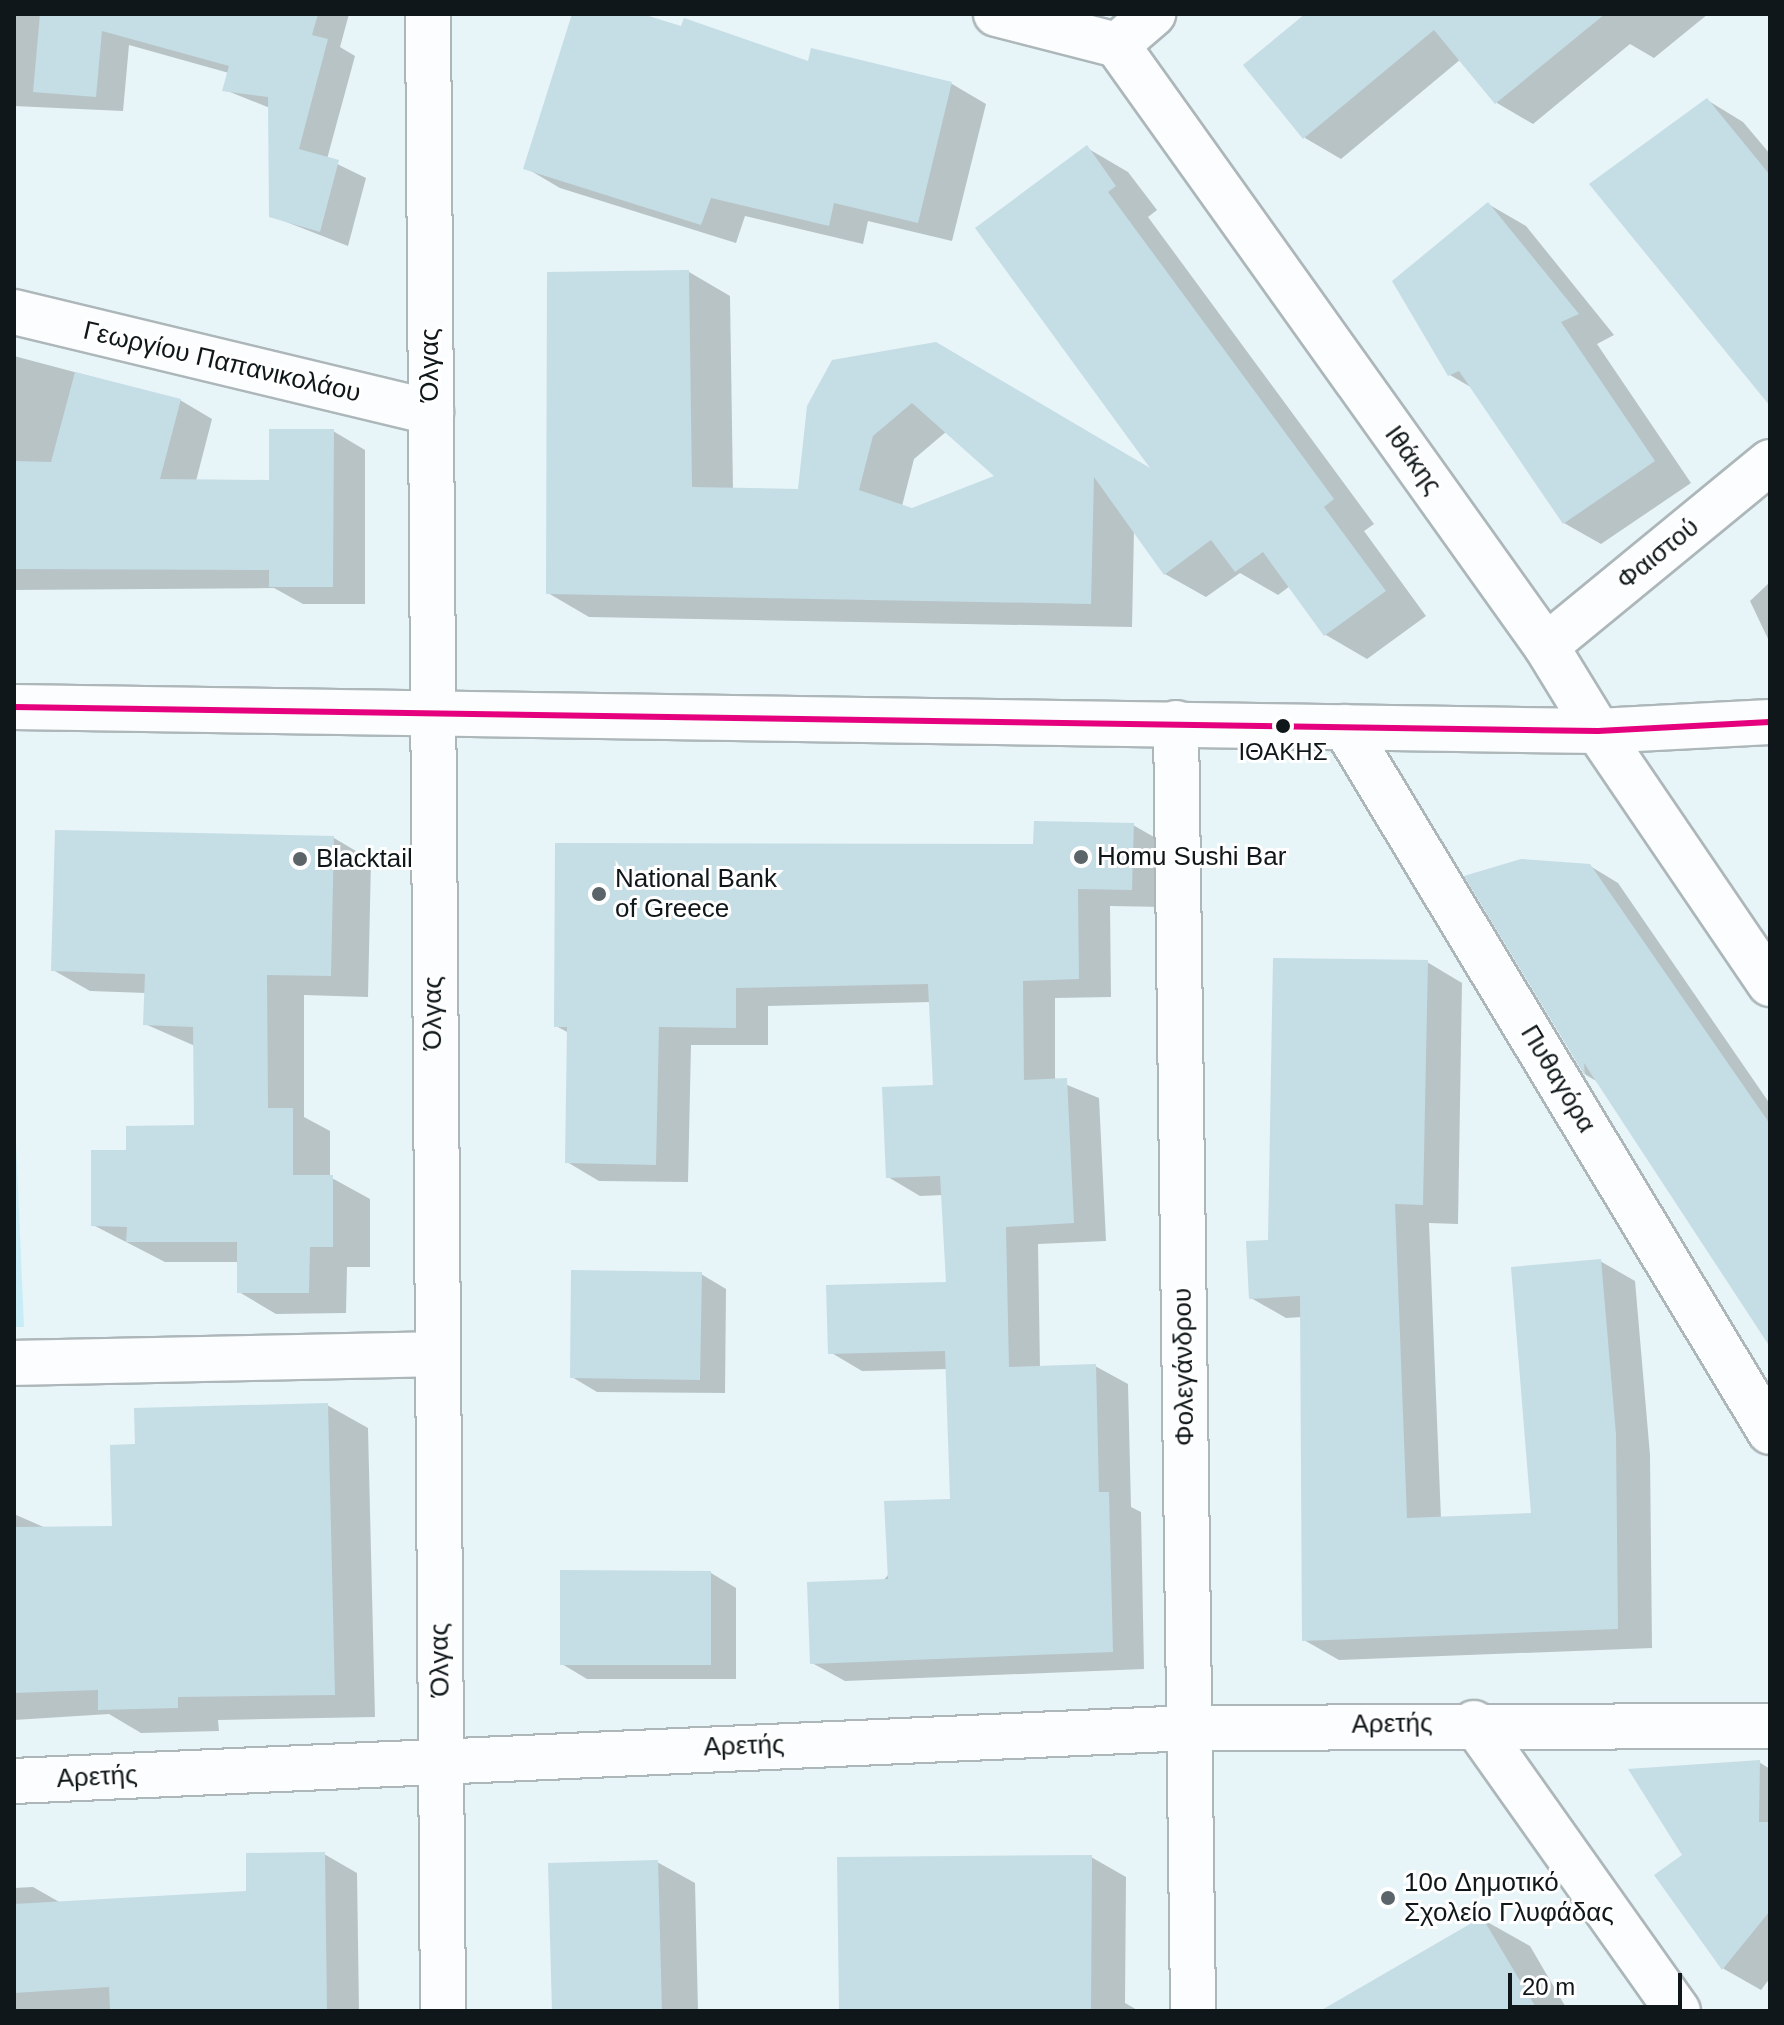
<!DOCTYPE html>
<meta charset="utf-8">
<style>
body{margin:0}
#map{position:relative;width:1784px;height:2025px;overflow:hidden;background:#e7f4f8;font-family:Arial,sans-serif}
div>[style]{position:absolute}
[style*='--x']{left:calc(var(--x)*1px);top:calc(var(--y)*1px);width:calc(var(--w)*1px);rotate:calc(var(--a)*1deg)}
.green>*{inset:0;background:#c8edf7}
.shadow>*{inset:0;background:#0003}
.building>*{inset:0;background:#c5dde5}
.roads{filter:drop-shadow(2px 0 #adb7ba) drop-shadow(-2px 0 #adb7ba) drop-shadow(0 2px #adb7ba) drop-shadow(0 -2px #adb7ba)}
.street>*{height:44px;margin:-22px;padding:0 22px;transform-origin:22px;border-radius:22px;background:#fbfdfe}
.secondary>*{height:44px;margin:-22px;padding:0 22px;transform-origin:22px;border-radius:22px;background:#fbfdfe}
.bus-1>*{height:6px;margin:-3px;padding:0 3px;transform-origin:3px;border-radius:3px;background:#e5007d}
.dots>*{width:22px;height:22px;translate:-50% -50%;box-sizing:border-box;border:4px solid #fff;border-radius:50%}
span{translate:-50% -50%;white-space:nowrap;text-align:center;line-height:1.15;-webkit-text-stroke:6px #fff;paint-order:stroke}
.bus-label{font-size:24px;color:#0f171a}
.street-label{font-size:26px;color:#0f171a}
.poi-label{font-size:26px;color:#0f171a}
.left{translate:0 -50%;text-align:left}
.frame{position:absolute;inset:0;border:16px solid #0f171a;pointer-events:none}
.scale{position:absolute;left:1508px;top:1973px;width:174px;height:36px;box-sizing:border-box;border:4px solid #0f171a;border-top:0;padding-left:10px;font-size:24px;line-height:28px;white-space:nowrap;color:#0f171a;-webkit-text-stroke:6px #fff;paint-order:stroke}
</style>
<div id="map">
<div class="green">
<i style="clip-path:polygon(14px 1097px,24px 1327px,14px 1327px)"></i>
</div>
<div class="shadow">
<i style="clip-path:polygon(14px 14px,349px 14px,340px 47px,355px 56px,327px 159px,366px 178px,348px 246px,271px 216px,270px 108px,225px 90px,229px 73px,129px 45px,123px 111px,14px 106px)"></i>
<i style="clip-path:polygon(574px 14px,635px 14px,809px 64px,812px 50px,952px 84px,986px 104px,952px 241px,868px 221px,863px 244px,745px 216px,736px 243px,560px 188px,526px 168px)"></i>
<i style="clip-path:polygon(1308px 14px,1708px 14px,1654px 58px,1630px 44px,1533px 124px,1497px 103px,1461px 59px,1341px 159px,1305px 138px)"></i>
<i style="clip-path:polygon(1707px 100px,1743px 122px,1770px 154px,1770px 392px)"></i>
<i style="clip-path:polygon(evenodd,1087px 148px,1128px 172px,1157px 210px,1148px 217px,1374px 524px,1364px 531px,1426px 616px,1367px 659px,1326px 635px,1290px 586px,1278px 595px,1240px 573px,1206px 597px,1165px 574px,1134px 530px,1132px 627px,589px 617px,548px 593px,689px 272px,730px 296px,733px 490px,800px 491px,833px 362px,1157px 474px,1087px 148px,947px 431px,998px 477px,912px 510px,902px 506px,914px 459px,947px 431px)"></i>
<i style="clip-path:polygon(1488px 204px,1526px 226px,1614px 335px,1597px 344px,1691px 483px,1601px 544px,1564px 523px,1474px 389px,1450px 375px)"></i>
<i style="clip-path:polygon(14px 356px,180px 400px,212px 419px,196px 481px,271px 482px,333px 431px,365px 450px,365px 604px,303px 604px,274px 588px,14px 590px)"></i>
<i style="clip-path:polygon(1770px 582px,1770px 643px,1750px 601px)"></i>
<i style="clip-path:polygon(1133px 825px,1166px 844px,1164px 907px,1110px 906px,1111px 997px,1055px 998px,1055px 1080px,1099px 1098px,1106px 1241px,1038px 1244px,1040px 1368px,1095px 1366px,1128px 1384px,1131px 1507px,1141px 1512px,1144px 1669px,845px 1681px,812px 1663px,952px 1501px,948px 1369px,862px 1371px,830px 1352px,948px 1284px,943px 1195px,920px 1196px,888px 1177px,935px 1086px,931px 1002px,768px 1006px,768px 1045px,691px 1045px,688px 1182px,599px 1181px,567px 1162px,569px 1033px,556px 1026px,1035px 846px)"></i>
<i style="clip-path:polygon(334px 838px,371px 860px,368px 997px,304px 995px,304px 1117px,330px 1131px,330px 1177px,370px 1199px,370px 1267px,347px 1267px,346px 1313px,276px 1314px,239px 1292px,239px 1262px,165px 1262px,93px 1225px,128px 1152px,196px 1127px,195px 1046px,145px 1024px,146px 993px,90px 991px,53px 970px)"></i>
<i style="clip-path:polygon(1590px 866px,1618px 883px,1770px 1104px,1770px 1341px,1598px 1082px,1586px 1075px,1467px 876px)"></i>
<i style="clip-path:polygon(1427px 962px,1462px 983px,1458px 1224px,1429px 1223px,1441px 1519px,1533px 1515px,1600px 1261px,1635px 1281px,1650px 1455px,1652px 1648px,1339px 1660px,1304px 1640px,1302px 1317px,1286px 1318px,1251px 1298px,1270px 1242px)"></i>
<i style="clip-path:polygon(701px 1274px,726px 1289px,725px 1393px,597px 1392px,572px 1377px)"></i>
<i style="clip-path:polygon(327px 1405px,368px 1428px,375px 1717px,218px 1720px,219px 1731px,141px 1733px,109px 1714px,14px 1720px,14px 1514px,48px 1529px,114px 1528px,138px 1446px)"></i>
<i style="clip-path:polygon(711px 1573px,736px 1588px,736px 1679px,587px 1679px,562px 1664px)"></i>
<i style="clip-path:polygon(1759px 1762px,1770px 1769px,1770px 1978px,1761px 1990px,1724px 1969px,1657px 1876px,1685px 1855px)"></i>
<i style="clip-path:polygon(324px 1854px,357px 1873px,359px 2011px,14px 2011px,14px 1888px,33px 1887px,61px 1903px,248px 1893px)"></i>
<i style="clip-path:polygon(1091px 1857px,1126px 1877px,1125px 2003px,1139px 2011px,841px 2011px)"></i>
<i style="clip-path:polygon(657px 1862px,695px 1883px,698px 2011px,554px 2011px)"></i>
<i style="clip-path:polygon(1482px 1919px,1530px 1946px,1568px 2011px,1324px 2011px)"></i>
</div>
<div class="building">
<i style="clip-path:polygon(40px 14px,318px 14px,312px 35px,328px 39px,299px 149px,339px 160px,320px 232px,269px 217px,268px 97px,222px 91px,229px 66px,102px 31px,96px 97px,33px 92px)"></i>
<i style="clip-path:polygon(572px 14px,642px 14px,681px 26px,684px 18px,808px 61px,811px 48px,952px 82px,918px 223px,834px 203px,829px 226px,711px 198px,701px 225px,523px 169px)"></i>
<i style="clip-path:polygon(1305px 14px,1605px 14px,1495px 104px,1434px 30px,1303px 139px,1243px 65px)"></i>
<i style="clip-path:polygon(1707px 98px,1770px 175px,1770px 406px,1589px 184px)"></i>
<i style="clip-path:polygon(evenodd,1087px 145px,1116px 186px,1108px 192px,1334px 499px,1324px 507px,1386px 591px,1324px 636px,1263px 552px,1235px 572px,1211px 540px,1164px 575px,1094px 477px,1091px 604px,546px 594px,547px 272px,689px 270px,692px 487px,798px 489px,807px 406px,832px 360px,936px 342px,1150px 468px,975px 228px,1087px 145px,912px 403px,994px 476px,912px 508px,859px 490px,873px 436px,912px 403px)"></i>
<i style="clip-path:polygon(1488px 202px,1579px 314px,1561px 322px,1655px 461px,1563px 524px,1459px 371px,1448px 376px,1392px 281px)"></i>
<i style="clip-path:polygon(75px 372px,181px 399px,160px 479px,269px 480px,269px 429px,334px 429px,333px 587px,269px 587px,269px 570px,14px 569px,14px 461px,51px 462px)"></i>
<i style="clip-path:polygon(1034px 821px,1134px 823px,1132px 890px,1078px 889px,1079px 979px,1023px 981px,1024px 1080px,1067px 1078px,1074px 1223px,1006px 1227px,1009px 1367px,1096px 1364px,1099px 1492px,1109px 1492px,1113px 1652px,810px 1664px,807px 1582px,888px 1579px,884px 1501px,950px 1499px,945px 1351px,828px 1354px,826px 1285px,946px 1282px,940px 1176px,886px 1178px,882px 1087px,933px 1085px,928px 984px,736px 988px,736px 1028px,659px 1027px,656px 1165px,565px 1163px,567px 1027px,554px 1027px,555px 843px,1033px 844px)"></i>
<i style="clip-path:polygon(55px 830px,334px 836px,331px 976px,267px 975px,268px 1108px,293px 1108px,293px 1175px,333px 1175px,333px 1247px,310px 1247px,309px 1293px,237px 1293px,237px 1242px,126px 1242px,127px 1227px,91px 1226px,91px 1150px,126px 1150px,126px 1126px,194px 1125px,193px 1027px,143px 1025px,145px 974px,51px 971px)"></i>
<i style="clip-path:polygon(1521px 859px,1590px 864px,1770px 1124px,1770px 1347px,1584px 1063px,1585px 1076px,1464px 876px)"></i>
<i style="clip-path:polygon(1273px 958px,1428px 960px,1423px 1205px,1395px 1204px,1407px 1518px,1531px 1513px,1511px 1267px,1601px 1259px,1616px 1434px,1618px 1629px,1302px 1641px,1300px 1296px,1249px 1299px,1246px 1241px,1268px 1240px)"></i>
<i style="clip-path:polygon(571px 1270px,702px 1272px,700px 1380px,570px 1378px)"></i>
<i style="clip-path:polygon(328px 1403px,335px 1695px,178px 1697px,178px 1708px,98px 1710px,98px 1690px,14px 1693px,14px 1527px,112px 1526px,110px 1445px,135px 1444px,134px 1408px)"></i>
<i style="clip-path:polygon(560px 1570px,711px 1571px,711px 1665px,560px 1665px)"></i>
<i style="clip-path:polygon(1760px 1760px,1759px 1822px,1770px 1822px,1770px 1911px,1722px 1970px,1654px 1875px,1682px 1855px,1628px 1769px)"></i>
<i style="clip-path:polygon(325px 1852px,327px 2011px,110px 2011px,109px 1987px,14px 1993px,14px 1904px,246px 1891px,246px 1853px)"></i>
<i style="clip-path:polygon(1092px 1855px,1091px 2011px,839px 2011px,837px 1857px)"></i>
<i style="clip-path:polygon(658px 1860px,662px 2011px,552px 2011px,548px 1863px)"></i>
<i style="clip-path:polygon(1482px 1917px,1538px 2011px,1320px 2011px)"></i>
</div>
<div class="roads">
<div class="street">
<i style="--x:996;--y:14;--w:125;--a:14.4"></i>
<i style="--x:1117;--y:45;--w:738;--a:54.48"></i>
<i style="--x:1546;--y:646;--w:100;--a:58.5"></i>
<i style="--x:1117;--y:45;--w:48;--a:-40.7"></i>
<i style="--x:14;--y:312;--w:429;--a:13.5"></i>
<i style="--x:1546;--y:646;--w:290;--a:-39.4"></i>
<i style="--x:1176;--y:723;--w:1288;--a:89.24"></i>
<i style="--x:1345;--y:727;--w:823;--a:58.92"></i>
<i style="--x:14;--y:1363;--w:420;--a:-1.2"></i>
<i style="--x:1474;--y:1723;--w:353;--a:54.7"></i>
<i style="--x:14;--y:1781;--w:1176;--a:-2.58"></i>
<i style="--x:1189;--y:1728;--w:581;--a:-0.2"></i>
</div>
<div class="secondary">
<i style="--x:428;--y:14;--w:1997;--a:89.57"></i>
<i style="--x:14;--y:707;--w:1584;--a:0.87"></i>
<i style="--x:1598;--y:731;--w:172;--a:-3"></i>
<i style="--x:1598;--y:731;--w:306;--a:55.8"></i>
</div>
</div>
<div class="bus-1">
<i style="--x:14;--y:707;--w:1584;--a:0.87"></i>
<i style="--x:1598;--y:731;--w:172;--a:-3"></i>
</div>
<div class="dots">
<i style="left:1283px;top:726px;background:#0f171a"></i>
<i style="left:1081px;top:857px;background:#5b6468"></i>
<i style="left:300px;top:859px;background:#5b6468"></i>
<i style="left:599px;top:894px;background:#5b6468"></i>
<i style="left:1388px;top:1898px;background:#5b6468"></i>
</div>
<div class="bus-label">
<span style="left:1283px;top:752px">ΙΘΑΚΗΣ</span>
</div>
<div class="street-label">
<span style="left:222px;top:362px;rotate:13deg">Γεωργίου Παπανικολάου</span>
<span style="left:430px;top:365px;rotate:-90deg">Όλγας</span>
<span style="left:1413px;top:460px;rotate:54deg">Ιθάκης</span>
<span style="left:1658px;top:554px;rotate:-39deg">Φαιστού</span>
<span style="left:433px;top:1013px;rotate:-90deg">Όλγας</span>
<span style="left:1558px;top:1079px;rotate:59deg">Πυθαγόρα</span>
<span style="left:1184px;top:1367px;rotate:-91deg">Φολεγάνδρου</span>
<span style="left:440px;top:1660px;rotate:-91deg">Όλγας</span>
<span style="left:1392px;top:1724px;rotate:-1deg">Αρετής</span>
<span style="left:744px;top:1746px;rotate:-2deg">Αρετής</span>
<span style="left:97px;top:1777px;rotate:-3deg">Αρετής</span>
</div>
<div class="poi-label">
<span class="left" style="left:1097px;top:857px">Homu Sushi Bar</span>
<span class="left" style="left:316px;top:859px">Blacktail</span>
<span class="left" style="left:615px;top:894px">National Bank<br>of Greece</span>
<span class="left" style="left:1404px;top:1898px">10o Δημοτικό<br>Σχολείο Γλυφάδας</span>
</div>
<div class="frame"></div>
<div class="scale">20 m</div>
</div>
